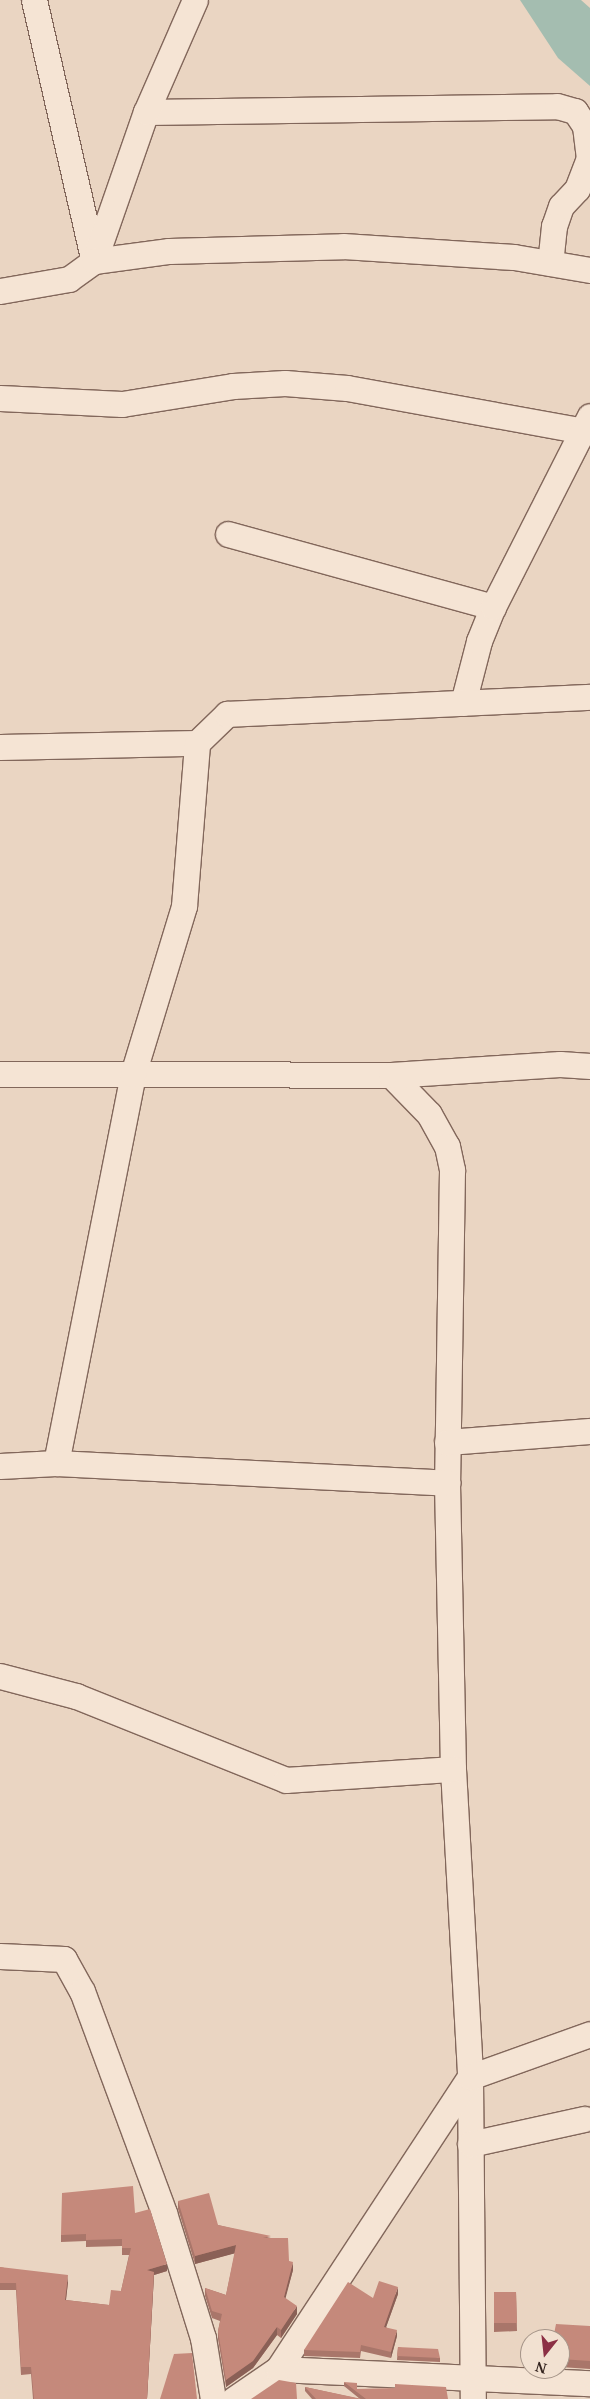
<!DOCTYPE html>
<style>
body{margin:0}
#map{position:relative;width:590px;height:2399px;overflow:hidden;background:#ead5c2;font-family:"Noto Serif",serif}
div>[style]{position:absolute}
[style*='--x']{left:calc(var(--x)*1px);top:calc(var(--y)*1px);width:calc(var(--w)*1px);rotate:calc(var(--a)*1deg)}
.water>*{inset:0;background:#a4bdb0}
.roads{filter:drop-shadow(1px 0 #82675b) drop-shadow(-1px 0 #82675b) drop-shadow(0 1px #82675b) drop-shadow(0 -1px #82675b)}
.minor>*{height:25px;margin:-12.5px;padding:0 12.5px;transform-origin:12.5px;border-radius:12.5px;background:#f5e4d4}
.wall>*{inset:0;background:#a9766a}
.shaded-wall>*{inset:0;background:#8a6056}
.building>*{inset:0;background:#c5897b}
span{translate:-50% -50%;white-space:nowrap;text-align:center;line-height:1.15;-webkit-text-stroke:4px #f2e1d1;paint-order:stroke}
.north{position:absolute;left:520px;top:2329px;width:50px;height:50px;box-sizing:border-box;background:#f2e1d1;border:1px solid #a69589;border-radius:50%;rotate:196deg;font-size:14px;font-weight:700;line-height:20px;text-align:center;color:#33231e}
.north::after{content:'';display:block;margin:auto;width:18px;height:22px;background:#8c3045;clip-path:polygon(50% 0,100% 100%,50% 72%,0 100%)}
</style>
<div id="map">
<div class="water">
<i style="clip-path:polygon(520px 0,581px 0,590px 8px,590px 86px,558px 58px)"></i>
</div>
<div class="roads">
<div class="minor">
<i style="--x:34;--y:0;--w:268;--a:77.1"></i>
<i style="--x:146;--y:112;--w:411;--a:-0.8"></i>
<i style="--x:557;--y:106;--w:19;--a:16"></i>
<i style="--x:575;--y:111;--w:18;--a:56"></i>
<i style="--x:585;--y:126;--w:32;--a:83"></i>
<i style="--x:589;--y:158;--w:33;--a:111"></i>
<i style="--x:577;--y:189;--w:23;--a:133"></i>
<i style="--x:561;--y:206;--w:21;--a:109"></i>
<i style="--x:554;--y:226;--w:37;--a:96"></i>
<i style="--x:94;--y:261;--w:158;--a:-70.8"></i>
<i style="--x:146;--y:112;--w:122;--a:-66.4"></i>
<i style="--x:0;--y:291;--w:70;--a:-9.9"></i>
<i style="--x:69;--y:279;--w:31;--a:-36"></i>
<i style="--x:94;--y:261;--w:76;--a:-7.6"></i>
<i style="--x:169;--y:251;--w:174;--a:-1.6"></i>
<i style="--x:343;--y:246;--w:171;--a:3.7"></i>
<i style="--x:514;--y:257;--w:77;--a:9.7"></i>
<i style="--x:0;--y:398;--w:122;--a:2.8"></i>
<i style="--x:122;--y:404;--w:112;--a:-9.2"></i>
<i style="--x:233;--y:386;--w:52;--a:-3.3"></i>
<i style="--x:285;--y:383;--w:62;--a:4.6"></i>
<i style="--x:347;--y:388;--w:247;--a:10.3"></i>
<i style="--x:228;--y:534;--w:275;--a:15.4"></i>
<i style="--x:463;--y:703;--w:64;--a:-75.5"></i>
<i style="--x:479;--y:641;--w:37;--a:-68"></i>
<i style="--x:493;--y:607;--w:214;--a:-63.1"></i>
<i style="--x:0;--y:747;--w:197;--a:-1.2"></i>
<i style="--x:197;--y:743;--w:42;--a:-44"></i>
<i style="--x:227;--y:714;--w:363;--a:-2.7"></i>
<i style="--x:0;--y:1074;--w:391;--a:0.1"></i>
<i style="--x:391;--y:1075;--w:54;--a:45.7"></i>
<i style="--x:429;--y:1114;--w:37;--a:61"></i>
<i style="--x:447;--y:1146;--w:25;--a:78"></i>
<i style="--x:452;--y:1170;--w:313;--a:90.9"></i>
<i style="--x:447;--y:1483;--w:286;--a:88.8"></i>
<i style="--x:453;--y:1769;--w:308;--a:86.8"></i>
<i style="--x:470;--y:2077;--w:322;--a:89.5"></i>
<i style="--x:391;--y:1075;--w:169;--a:-3.7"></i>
<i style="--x:560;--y:1064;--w:30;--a:4"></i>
<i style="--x:447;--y:1442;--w:143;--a:-4.4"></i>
<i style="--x:56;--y:1463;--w:397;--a:-78.8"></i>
<i style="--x:133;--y:1074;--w:176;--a:-73.1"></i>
<i style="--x:184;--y:906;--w:164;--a:-85.4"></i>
<i style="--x:0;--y:1466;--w:56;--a:-3.1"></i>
<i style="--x:56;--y:1463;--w:392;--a:2.9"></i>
<i style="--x:0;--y:1676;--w:79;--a:14.7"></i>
<i style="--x:76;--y:1696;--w:226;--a:21.8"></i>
<i style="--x:286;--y:1780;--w:167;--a:-3.8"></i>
<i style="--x:0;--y:1956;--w:64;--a:2.7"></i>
<i style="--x:64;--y:1959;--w:37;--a:61"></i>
<i style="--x:82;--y:1991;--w:237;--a:69.7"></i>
<i style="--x:164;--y:2213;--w:131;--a:72.7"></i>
<i style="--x:203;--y:2338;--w:62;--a:80.7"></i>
<i style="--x:470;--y:2144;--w:117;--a:-12.4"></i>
<i style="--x:278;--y:2369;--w:312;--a:2.6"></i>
<i style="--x:234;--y:2399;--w:53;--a:-34.3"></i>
<i style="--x:278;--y:2369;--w:349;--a:-56.7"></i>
<i style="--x:470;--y:2077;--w:127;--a:-19.7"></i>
</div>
</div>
<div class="wall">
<i style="clip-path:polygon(178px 2201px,218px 2225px,271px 2238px,289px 2261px,293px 2270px,285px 2298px,297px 2314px,281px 2338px,277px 2335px,253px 2368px,226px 2387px,218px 2339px,218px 2331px,220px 2321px,212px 2318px,205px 2296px,205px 2288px,226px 2295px,235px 2253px,195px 2264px,178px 2209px)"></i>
<i style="clip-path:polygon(135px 2213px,167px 2271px,154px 2275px,147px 2399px,33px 2399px,31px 2374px,21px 2375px,16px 2290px,0 2290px,0 2267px,68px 2282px,66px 2300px,109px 2305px,121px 2291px,129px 2255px,122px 2255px,122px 2246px,86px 2247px,86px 2241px,61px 2242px,61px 2235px)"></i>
<i style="clip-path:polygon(494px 2292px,516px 2292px,517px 2331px,494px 2332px)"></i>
<i style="clip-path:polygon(398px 2294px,386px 2327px,397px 2336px,391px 2358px,361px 2351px,360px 2358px,304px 2356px,304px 2350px,373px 2298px)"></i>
<i style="clip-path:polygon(590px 2326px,590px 2369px,560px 2367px,560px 2339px)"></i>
<i style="clip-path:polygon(398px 2347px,440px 2358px,440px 2362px,397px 2360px)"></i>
<i style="clip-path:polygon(344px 2382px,357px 2389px,448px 2399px,312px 2399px,305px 2391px,305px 2387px,360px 2399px,344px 2386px)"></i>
</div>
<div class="shaded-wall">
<i style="clip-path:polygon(236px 2245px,236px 2253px,195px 2264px,195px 2256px)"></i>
<i style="clip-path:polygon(293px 2262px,293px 2270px,284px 2304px,284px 2297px)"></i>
<i style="clip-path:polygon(167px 2264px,167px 2271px,154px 2275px,147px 2399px,147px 2270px)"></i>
<i style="clip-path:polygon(68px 2275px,68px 2282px,65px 2308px,65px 2300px)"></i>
<i style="clip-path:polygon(398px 2287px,398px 2294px,384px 2333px,384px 2327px)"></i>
<i style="clip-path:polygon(297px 2306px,297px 2314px,281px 2338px,281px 2330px)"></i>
<i style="clip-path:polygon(277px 2327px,277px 2335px,253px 2368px,226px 2387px,226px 2380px)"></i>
<i style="clip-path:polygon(397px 2330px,397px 2336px,391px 2358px,391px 2352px)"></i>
</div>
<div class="building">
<i style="clip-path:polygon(133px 2186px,135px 2213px,150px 2209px,167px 2264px,147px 2270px,154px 2272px,147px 2399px,34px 2399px,31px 2367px,21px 2367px,16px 2283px,0 2283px,0 2267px,68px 2275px,65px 2300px,109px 2305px,111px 2290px,121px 2291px,131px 2248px,122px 2248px,122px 2239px,86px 2240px,86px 2234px,61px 2235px,62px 2193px)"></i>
<i style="clip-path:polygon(209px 2193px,218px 2225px,271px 2236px,263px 2238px,288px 2238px,289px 2261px,293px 2262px,284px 2297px,297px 2306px,281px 2330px,277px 2327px,253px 2361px,226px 2380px,218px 2331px,222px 2314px,212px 2311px,205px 2288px,226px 2295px,236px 2245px,195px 2256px,178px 2201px)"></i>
<i style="clip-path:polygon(379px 2281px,398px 2287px,384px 2327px,397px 2330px,391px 2352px,361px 2345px,360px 2352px,304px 2350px,348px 2282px,373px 2298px)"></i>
<i style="clip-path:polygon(494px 2292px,516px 2292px,517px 2323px,494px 2323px)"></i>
<i style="clip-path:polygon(556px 2324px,590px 2326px,590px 2361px,560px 2359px,560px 2339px,553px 2339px)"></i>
<i style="clip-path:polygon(398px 2347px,438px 2349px,440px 2358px,397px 2356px)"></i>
<i style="clip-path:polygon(192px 2353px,197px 2399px,160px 2399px,174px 2354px)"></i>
<i style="clip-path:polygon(279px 2380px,296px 2383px,297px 2399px,251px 2399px)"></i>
<i style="clip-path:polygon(344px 2382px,357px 2383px,357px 2389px,395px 2388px,395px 2384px,446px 2387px,448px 2399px,366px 2399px)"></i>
<i style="clip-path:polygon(305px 2387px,362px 2399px,316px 2399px)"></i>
</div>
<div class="north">N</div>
</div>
